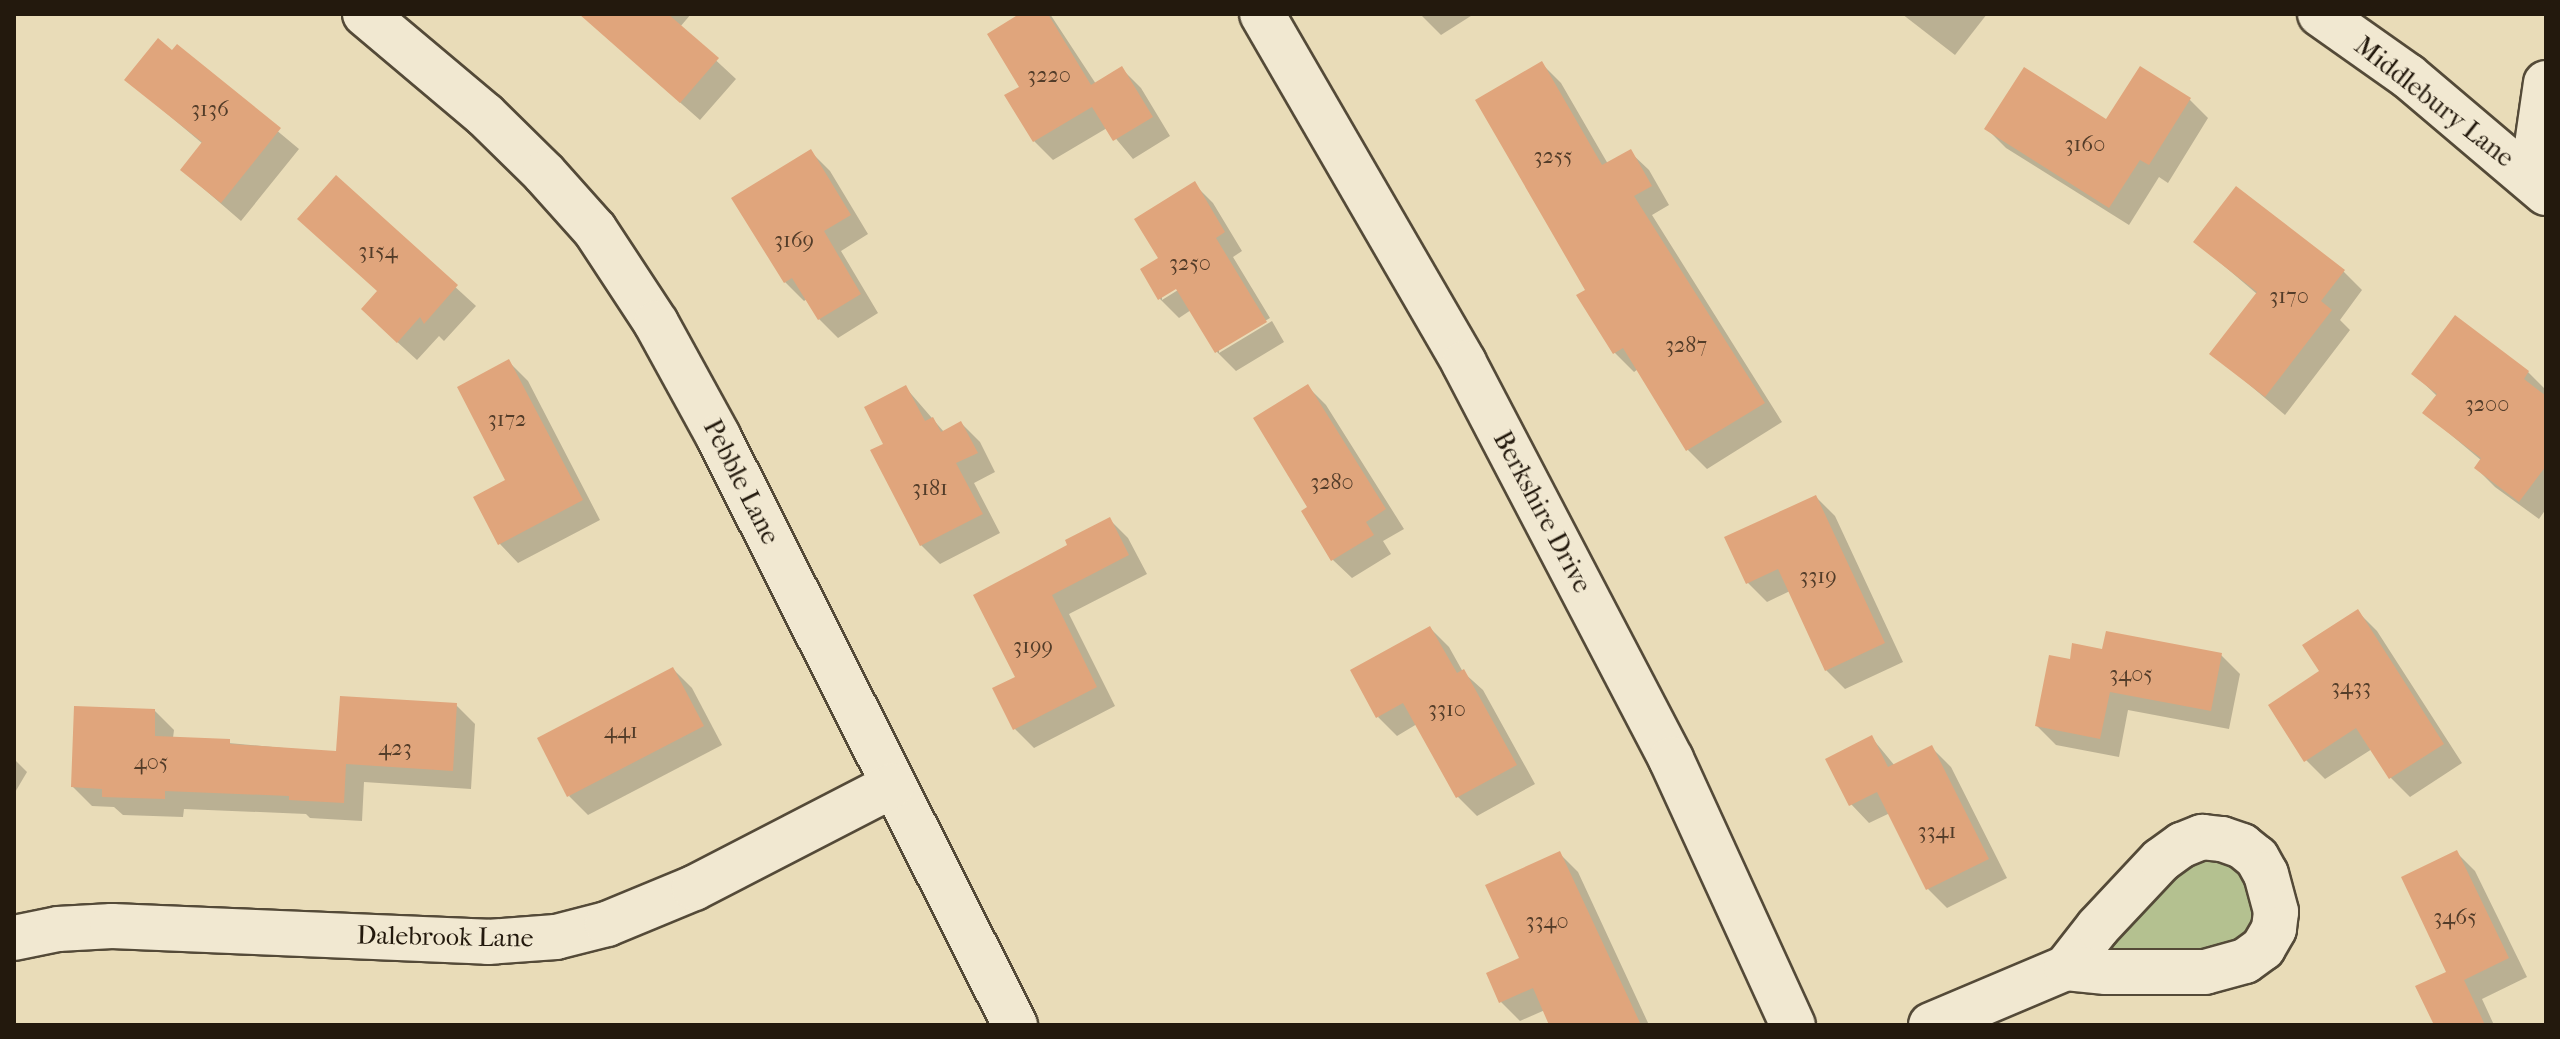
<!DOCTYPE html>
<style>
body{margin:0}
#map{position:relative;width:2560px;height:1039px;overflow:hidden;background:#e9dcb8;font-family:"IM FELL French Canon",serif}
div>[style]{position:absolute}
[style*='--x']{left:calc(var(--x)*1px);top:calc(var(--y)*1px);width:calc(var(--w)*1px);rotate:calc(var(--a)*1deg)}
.green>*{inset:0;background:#b4c190}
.shadow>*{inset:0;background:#0003}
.building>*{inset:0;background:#e0a57c}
.roads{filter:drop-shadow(2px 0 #544a38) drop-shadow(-2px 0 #544a38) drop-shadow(0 2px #544a38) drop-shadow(0 -2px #544a38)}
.minor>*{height:44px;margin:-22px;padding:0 22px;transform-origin:22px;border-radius:22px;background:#f1e8d1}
span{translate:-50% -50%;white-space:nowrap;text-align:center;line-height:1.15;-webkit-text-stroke:6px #f1e8d1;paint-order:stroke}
.number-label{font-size:22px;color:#523c29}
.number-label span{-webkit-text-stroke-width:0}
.street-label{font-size:26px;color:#23190d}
.frame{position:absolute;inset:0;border:16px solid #23190d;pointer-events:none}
</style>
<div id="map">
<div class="green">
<i style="clip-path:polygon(2196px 857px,2228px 857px,2254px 881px,2254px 928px,2224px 950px,2112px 954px,2107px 945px)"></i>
</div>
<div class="shadow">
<i style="clip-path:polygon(580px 14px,691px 14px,680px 27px,736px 79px,700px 120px)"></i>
<i style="clip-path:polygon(1023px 14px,1050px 14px,1096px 84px,1122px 69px,1141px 88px,1170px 136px,1133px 159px,1107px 128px,1053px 160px,1034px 141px,1022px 87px)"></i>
<i style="clip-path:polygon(1420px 14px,1474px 14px,1441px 35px)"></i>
<i style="clip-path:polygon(1902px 14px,1987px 14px,1955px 55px)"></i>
<i style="clip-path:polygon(177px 47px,299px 149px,241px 221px,182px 170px,203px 144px,127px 80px)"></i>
<i style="clip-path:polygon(1542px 64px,1561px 83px,1608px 164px,1630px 152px,1649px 170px,1669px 205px,1652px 215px,1782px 422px,1707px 469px,1688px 450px,1638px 369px,1634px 372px,1615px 353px,1579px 296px,1587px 290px)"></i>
<i style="clip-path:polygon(2189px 99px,2208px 118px,2168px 183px,2159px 177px,2129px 225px,2006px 148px,1987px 129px,2107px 122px)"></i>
<i style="clip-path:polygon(811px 152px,830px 171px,868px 234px,841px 251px,878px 313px,838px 338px,819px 319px,807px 299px,804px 301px,785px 282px)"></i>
<i style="clip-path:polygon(336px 178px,476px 306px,444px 341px,439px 336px,417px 360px,382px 328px,379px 292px)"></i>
<i style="clip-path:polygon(evenodd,1194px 184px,1213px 203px,1242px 251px,1233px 257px,1270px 318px,1219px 348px,1219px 353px,1272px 321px,1284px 342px,1236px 371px,1217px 352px,1191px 310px,1179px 318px,1160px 299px,1160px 259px,1194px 184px,1184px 282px,1186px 285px,1162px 300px,1162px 295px,1184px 282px)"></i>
<i style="clip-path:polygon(2196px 242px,2343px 271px,2362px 290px,2340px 320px,2350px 330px,2285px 415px,2212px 353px,2257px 294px)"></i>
<i style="clip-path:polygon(509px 362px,528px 381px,600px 520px,518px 563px,500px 544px,508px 481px)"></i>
<i style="clip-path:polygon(2528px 372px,2546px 390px,2546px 509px,2539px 519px,2495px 487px,2476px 468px,2482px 461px,2425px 413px,2437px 396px,2413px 373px)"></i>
<i style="clip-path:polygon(1307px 386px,1326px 405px,1404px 529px,1383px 541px,1391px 554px,1352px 578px,1333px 560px)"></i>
<i style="clip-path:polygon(906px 388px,944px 432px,961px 423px,980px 442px,995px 472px,974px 483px,1000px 533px,940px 564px,921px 545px,885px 445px)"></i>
<i style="clip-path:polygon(1816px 497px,1835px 516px,1903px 662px,1845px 689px,1826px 670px,1790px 591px,1767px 602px,1748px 583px,1727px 538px)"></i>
<i style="clip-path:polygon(1109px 519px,1128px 538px,1147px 574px,1069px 614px,1115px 706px,1034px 748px,1015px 729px,994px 689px,1018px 677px,1070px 546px)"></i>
<i style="clip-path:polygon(2358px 612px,2377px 631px,2462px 763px,2410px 797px,2391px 778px,2372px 749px,2325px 779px,2306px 760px)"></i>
<i style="clip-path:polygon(1430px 628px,1449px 647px,1463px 672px,1483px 690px,1535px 784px,1477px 816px,1458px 797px,1417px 724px,1397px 736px,1378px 717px)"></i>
<i style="clip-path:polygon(2104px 652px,2221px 655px,2240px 674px,2229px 729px,2128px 710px,2119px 757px,2056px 745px,2037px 726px,2072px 661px)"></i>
<i style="clip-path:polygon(673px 669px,692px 688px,722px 745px,588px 815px,569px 796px)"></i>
<i style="clip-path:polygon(456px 705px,475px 724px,471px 789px,364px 782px,362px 821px,310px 818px,306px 814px,184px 809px,183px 817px,123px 815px,114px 807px,92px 806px,73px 787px,155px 711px,174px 730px,173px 738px,338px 753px)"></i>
<i style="clip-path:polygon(1872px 738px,1895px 766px,1932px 748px,1951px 767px,2007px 878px,1947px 908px,1928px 889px,1890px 813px,1869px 823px,1851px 804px)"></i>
<i style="clip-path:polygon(14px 759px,27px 772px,14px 794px)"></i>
<i style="clip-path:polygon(2456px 852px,2475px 871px,2527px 977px,2482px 999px,2494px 1025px,2436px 1025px,2449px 972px)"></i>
<i style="clip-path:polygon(1559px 853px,1578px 872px,1649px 1025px,1552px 1025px,1545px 1010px,1520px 1021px,1501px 1002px,1522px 959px)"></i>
</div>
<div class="building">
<i style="clip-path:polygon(579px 14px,668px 14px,719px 58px,680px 103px)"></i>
<i style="clip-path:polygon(1019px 14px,1048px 14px,1091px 85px,1122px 66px,1153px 117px,1113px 141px,1092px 107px,1033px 142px,1004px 95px,1019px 87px,987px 34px)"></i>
<i style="clip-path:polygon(158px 38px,172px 50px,177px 44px,281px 128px,221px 203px,180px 170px,202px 142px,124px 80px)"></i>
<i style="clip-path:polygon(1542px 61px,1602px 165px,1631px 149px,1652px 186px,1634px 196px,1765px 403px,1686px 451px,1623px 348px,1613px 354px,1576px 295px,1585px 290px,1475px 100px)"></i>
<i style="clip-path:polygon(2140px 66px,2191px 98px,2149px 165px,2140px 160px,2109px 208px,1984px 129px,2024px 67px,2106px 119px)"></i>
<i style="clip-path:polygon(811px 149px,851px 215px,824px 231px,861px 294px,818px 320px,792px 278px,784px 283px,731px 198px)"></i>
<i style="clip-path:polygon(336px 175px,458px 285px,424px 324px,420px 317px,397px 343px,361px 309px,377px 291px,297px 219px)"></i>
<i style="clip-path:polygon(1195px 181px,1225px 232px,1216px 238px,1267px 322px,1215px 353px,1176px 289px,1158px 300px,1140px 269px,1158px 258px,1134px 219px)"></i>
<i style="clip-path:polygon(2236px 186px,2345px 270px,2321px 301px,2332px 310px,2265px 397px,2209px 354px,2257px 292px,2193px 242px)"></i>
<i style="clip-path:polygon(2455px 315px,2529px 371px,2524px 379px,2546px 396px,2546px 466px,2519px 502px,2474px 468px,2481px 458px,2422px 413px,2437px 394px,2411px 374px)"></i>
<i style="clip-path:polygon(509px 359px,583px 500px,498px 545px,473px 497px,505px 480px,457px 387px)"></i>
<i style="clip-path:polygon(1308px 384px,1386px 509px,1366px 522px,1374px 535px,1331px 561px,1301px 511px,1307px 507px,1253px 418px)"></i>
<i style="clip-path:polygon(906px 385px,925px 421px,933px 417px,941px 432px,961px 421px,978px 453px,956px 463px,983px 514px,920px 546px,870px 450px,883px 444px,864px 407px)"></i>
<i style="clip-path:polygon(1816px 495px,1885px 643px,1825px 671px,1778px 569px,1746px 584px,1724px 537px)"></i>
<i style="clip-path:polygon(1110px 517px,1129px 555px,1052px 595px,1097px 687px,1013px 730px,992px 688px,1015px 677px,973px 595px,1067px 545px,1065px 540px)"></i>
<i style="clip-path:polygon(2358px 609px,2444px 744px,2389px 779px,2356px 728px,2304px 762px,2268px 705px,2319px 671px,2302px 645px)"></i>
<i style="clip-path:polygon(1430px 626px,1457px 673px,1464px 669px,1517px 765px,1456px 798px,1403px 703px,1376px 718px,1350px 670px)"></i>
<i style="clip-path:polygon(2106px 631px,2222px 653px,2211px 711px,2110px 692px,2100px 739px,2035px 726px,2049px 655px,2070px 659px,2072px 643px,2102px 649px)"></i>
<i style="clip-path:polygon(673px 667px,704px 726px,567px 797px,537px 738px)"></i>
<i style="clip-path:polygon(340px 696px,457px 703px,453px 771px,346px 764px,344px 803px,289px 800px,289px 796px,165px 791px,165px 799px,102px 797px,102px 789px,71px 787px,74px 706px,155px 709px,155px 736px,230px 739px,230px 744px,336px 751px)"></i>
<i style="clip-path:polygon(1872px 735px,1888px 767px,1932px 745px,1989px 859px,1926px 890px,1877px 792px,1849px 806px,1825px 759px)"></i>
<i style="clip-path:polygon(2457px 850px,2509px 958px,2464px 980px,2485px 1025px,2434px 1025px,2415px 986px,2446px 972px,2401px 877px)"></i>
<i style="clip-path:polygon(1560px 851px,1641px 1025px,1549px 1025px,1533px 988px,1499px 1003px,1486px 973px,1519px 958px,1485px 885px)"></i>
</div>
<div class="roads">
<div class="minor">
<i style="--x:365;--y:14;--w:157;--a:40.1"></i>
<i style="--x:485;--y:115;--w:83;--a:44.5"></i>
<i style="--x:544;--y:173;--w:76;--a:48.2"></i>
<i style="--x:595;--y:230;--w:111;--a:56.7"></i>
<i style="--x:656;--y:323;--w:129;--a:61.2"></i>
<i style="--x:718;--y:436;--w:660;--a:63.24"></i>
<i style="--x:1262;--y:14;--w:403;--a:59.9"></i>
<i style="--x:1464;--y:363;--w:447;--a:62.4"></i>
<i style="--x:1671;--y:759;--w:293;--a:65.4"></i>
<i style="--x:2320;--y:14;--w:108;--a:35.2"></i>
<i style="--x:2408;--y:76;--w:181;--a:40.3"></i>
<i style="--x:2532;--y:180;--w:98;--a:-81.8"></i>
<i style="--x:14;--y:938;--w:45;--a:-11.6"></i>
<i style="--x:58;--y:929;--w:54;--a:-3.2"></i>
<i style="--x:112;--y:926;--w:376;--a:2.4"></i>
<i style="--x:488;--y:942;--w:68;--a:-4.2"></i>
<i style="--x:556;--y:937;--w:53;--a:-14.3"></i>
<i style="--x:607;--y:924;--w:94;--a:-22.5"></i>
<i style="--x:694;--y:888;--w:223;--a:-27.3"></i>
<i style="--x:1931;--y:1025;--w:147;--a:-22.9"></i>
<i style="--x:2066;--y:968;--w:52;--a:-52"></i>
<i style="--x:2098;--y:927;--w:92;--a:-46.8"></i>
<i style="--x:2161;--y:860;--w:26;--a:-36"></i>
<i style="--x:2182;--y:845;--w:22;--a:-22"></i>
<i style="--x:2202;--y:837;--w:20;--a:6"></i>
<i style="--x:2222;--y:839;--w:21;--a:19"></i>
<i style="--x:2242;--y:846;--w:19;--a:39"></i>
<i style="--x:2257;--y:858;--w:18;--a:61"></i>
<i style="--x:2266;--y:874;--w:39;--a:75"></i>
<i style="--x:2276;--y:912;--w:17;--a:97"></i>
<i style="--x:2274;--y:929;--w:22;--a:120"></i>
<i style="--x:2263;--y:948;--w:22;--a:144"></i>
<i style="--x:2245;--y:961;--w:41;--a:164.6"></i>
<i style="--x:2205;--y:972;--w:99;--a:180"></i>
<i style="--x:2106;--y:972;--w:40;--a:-174.3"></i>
</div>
</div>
<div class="number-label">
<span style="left:1049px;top:76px">3220</span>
<span style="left:210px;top:110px">3136</span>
<span style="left:2085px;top:145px">3160</span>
<span style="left:1553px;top:157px">3255</span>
<span style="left:794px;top:241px">3169</span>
<span style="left:378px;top:252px">3154</span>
<span style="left:1190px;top:264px">3250</span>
<span style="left:2289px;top:297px">3170</span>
<span style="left:1686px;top:346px">3287</span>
<span style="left:2487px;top:405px">3200</span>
<span style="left:507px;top:420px">3172</span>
<span style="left:1332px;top:483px">3280</span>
<span style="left:930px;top:489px">3181</span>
<span style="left:1818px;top:577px">3319</span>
<span style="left:1033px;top:647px">3199</span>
<span style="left:2131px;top:675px">3405</span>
<span style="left:2351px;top:688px">3433</span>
<span style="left:1447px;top:710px">3310</span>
<span style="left:621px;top:732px">441</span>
<span style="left:395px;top:749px">423</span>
<span style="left:151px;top:763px">405</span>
<span style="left:1937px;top:832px">3341</span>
<span style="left:2455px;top:918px">3465</span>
<span style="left:1547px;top:922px">3340</span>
</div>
<div class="street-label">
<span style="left:2434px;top:102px;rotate:38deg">Middlebury Lane</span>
<span style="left:741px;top:482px;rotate:63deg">Pebble Lane</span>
<span style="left:1542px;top:512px;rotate:62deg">Berkshire Drive</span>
<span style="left:445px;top:937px;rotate:1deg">Dalebrook Lane</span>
</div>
<div class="frame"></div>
</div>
